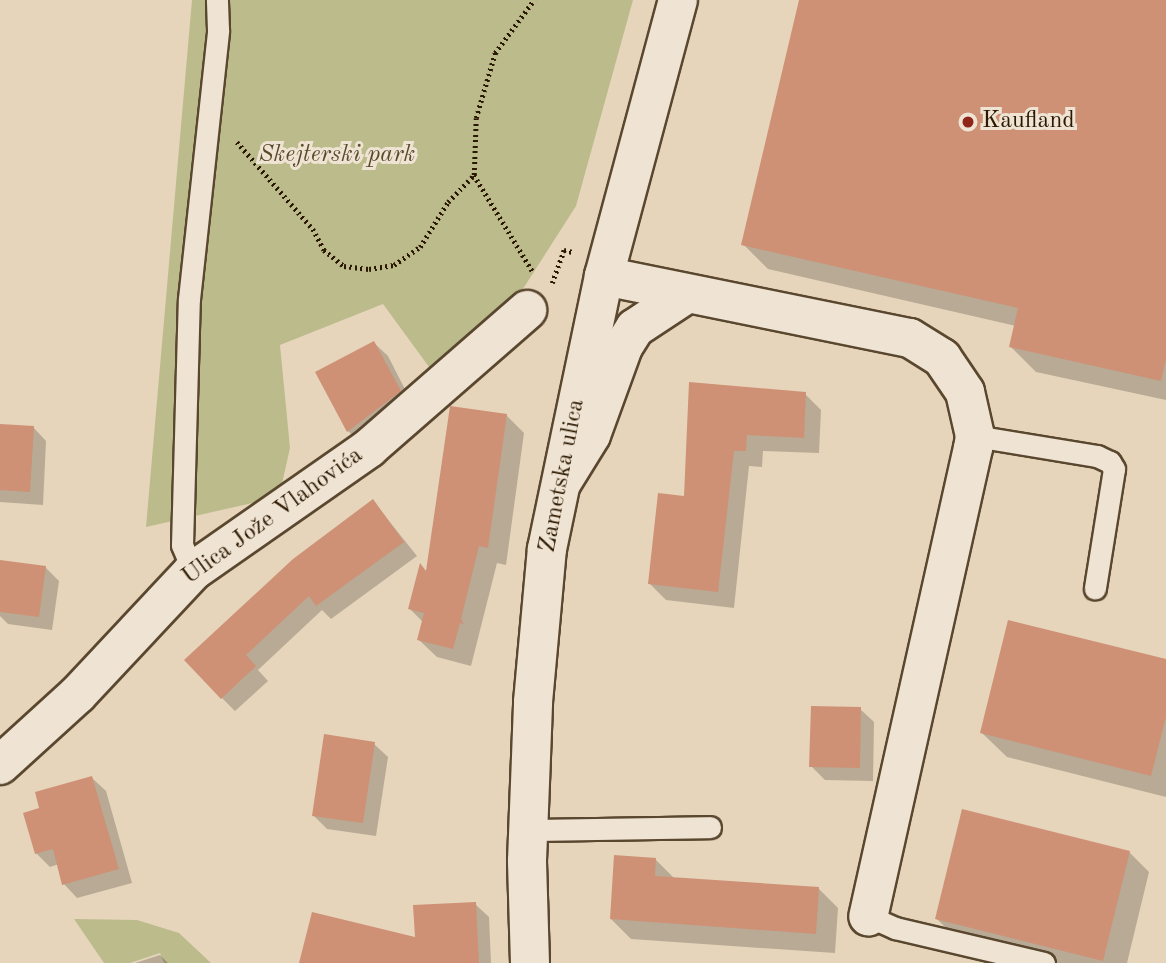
<!DOCTYPE html>
<meta charset="utf-8">
<style>
body{margin:0}
#map{position:relative;width:1166px;height:963px;overflow:hidden;background:#e6d5bb;font-family:"Old Standard TT",serif}
div>[style]{position:absolute}
[style*='--x']{left:calc(var(--x)*1px);top:calc(var(--y)*1px);width:calc(var(--w)*1px);rotate:calc(var(--a)*1deg)}
.green>*{inset:0;background:#bcbb8c}
.shadow>*{inset:0;background:#0003}
.building>*{inset:0;background:#ce9175}
.path>*{height:4.5px;margin-top:-2.25px;transform-origin:0;background:repeating-linear-gradient(90deg,#2c1800 0 2px,transparent 0 5.5px)}
.roads{filter:drop-shadow(2px 0 #5a472f) drop-shadow(-2px 0 #5a472f) drop-shadow(0 2px #5a472f) drop-shadow(0 -2px #5a472f)}
.service>*{height:21px;margin:-10.5px;padding:0 10.5px;transform-origin:10.5px;border-radius:10.5px;background:#efe4d3}
.minor>*{height:38px;margin:-19px;padding:0 19px;transform-origin:19px;border-radius:19px;background:#efe4d3}
.secondary>*{height:38px;margin:-19px;padding:0 19px;transform-origin:19px;border-radius:19px;background:#efe4d3}
.dots>*{width:19px;height:19px;translate:-50% -50%;box-sizing:border-box;border:4px solid #efe4d3;border-radius:50%}
span{translate:-50% -50%;white-space:nowrap;text-align:center;line-height:1.15;-webkit-text-stroke:6px #efe4d3;paint-order:stroke}
.poi-label{font-size:24px;color:#2c1800}
.left{translate:0 -50%;text-align:left}
.park-label{font-size:24px;color:#57492a;font-style:italic}
.street-label{font-size:24px;color:#2c1800}
</style>
<div id="map">
<div class="green">
<i style="clip-path:polygon(192px 0,633px 0,576px 206px,521px 292px,432px 371px,383px 304px,280px 345px,290px 448px,279px 497px,146px 527px)"></i>
<i style="clip-path:polygon(74px 919px,137px 920px,179px 933px,211px 963px,164px 963px,160px 953px,130px 963px,104px 963px)"></i>
</div>
<div class="shadow">
<i style="clip-path:polygon(801px 0,1166px 0,1166px 400px,1036px 372px,1011px 347px,1016px 326px,768px 269px,743px 244px)"></i>
<i style="clip-path:polygon(374px 343px,388px 356px,413px 405px,362px 444px,348px 431px)"></i>
<i style="clip-path:polygon(691px 384px,805px 394px,821px 410px,819px 453px,763px 451px,762px 467px,749px 466px,734px 608px,666px 600px,650px 584px,686px 498px)"></i>
<i style="clip-path:polygon(506px 415px,524px 433px,506px 565px,497px 563px,471px 666px,437px 657px,419px 640px,423px 622px,410px 609px)"></i>
<i style="clip-path:polygon(0 425px,33px 427px,46px 441px,43px 505px,0 502px)"></i>
<i style="clip-path:polygon(373px 501px,417px 556px,331px 619px,322px 610px,258px 670px,268px 681px,235px 711px,222px 698px,294px 560px)"></i>
<i style="clip-path:polygon(0 566px,45px 567px,59px 581px,52px 630px,8px 624px,0 616px)"></i>
<i style="clip-path:polygon(1166px 661px,1166px 797px,1007px 757px,982px 733px)"></i>
<i style="clip-path:polygon(860px 709px,874px 722px,873px 781px,825px 780px,811px 766px)"></i>
<i style="clip-path:polygon(374px 744px,388px 757px,376px 836px,327px 829px,313px 815px)"></i>
<i style="clip-path:polygon(92px 778px,106px 791px,132px 883px,77px 898px,64px 884px,59px 864px,50px 867px,36px 853px,41px 810px)"></i>
<i style="clip-path:polygon(1129px 852px,1149px 872px,1127px 963px,1056px 963px,957px 939px,937px 919px)"></i>
<i style="clip-path:polygon(655px 859px,675px 879px,819px 889px,838px 908px,835px 953px,631px 939px,611px 919px)"></i>
<i style="clip-path:polygon(475px 904px,489px 917px,491px 963px,418px 963px)"></i>
<i style="clip-path:polygon(160px 955px,168px 963px,135px 963px)"></i>
</div>
<div class="building">
<i style="clip-path:polygon(799px 0,1166px 0,1166px 359px,1161px 381px,1009px 347px,1018px 308px,741px 245px)"></i>
<i style="clip-path:polygon(374px 341px,401px 391px,347px 432px,315px 372px)"></i>
<i style="clip-path:polygon(689px 382px,806px 392px,804px 438px,747px 435px,746px 451px,734px 451px,718px 592px,648px 584px,658px 493px,684px 496px)"></i>
<i style="clip-path:polygon(450px 406px,507px 414px,488px 548px,479px 546px,461px 619px,464px 624px,460px 623px,453px 649px,417px 640px,424px 613px,408px 609px,420px 563px,426px 571px)"></i>
<i style="clip-path:polygon(0 424px,34px 426px,30px 492px,0 490px)"></i>
<i style="clip-path:polygon(373px 499px,404px 542px,316px 606px,309px 596px,246px 655px,256px 666px,221px 699px,184px 660px,293px 559px)"></i>
<i style="clip-path:polygon(0 560px,46px 566px,39px 617px,0 612px)"></i>
<i style="clip-path:polygon(1008px 620px,1166px 659px,1166px 717px,1151px 776px,980px 733px)"></i>
<i style="clip-path:polygon(811px 706px,861px 707px,860px 768px,809px 767px)"></i>
<i style="clip-path:polygon(324px 734px,375px 742px,363px 823px,312px 816px)"></i>
<i style="clip-path:polygon(92px 776px,119px 869px,62px 885px,53px 849px,35px 854px,23px 813px,39px 808px,35px 792px)"></i>
<i style="clip-path:polygon(962px 809px,1130px 851px,1103px 961px,935px 919px)"></i>
<i style="clip-path:polygon(614px 855px,656px 858px,655px 876px,819px 887px,816px 934px,610px 919px)"></i>
<i style="clip-path:polygon(476px 902px,479px 963px,299px 963px,312px 912px,415px 937px,413px 905px)"></i>
</div>
<div class="path">
<i style="--x:237;--y:142;--w:116;--a:48.9"></i>
<i style="--x:313;--y:229;--w:24;--a:62"></i>
<i style="--x:324;--y:250;--w:26;--a:39"></i>
<i style="--x:344;--y:266;--w:25;--a:7"></i>
<i style="--x:369;--y:269;--w:25;--a:-9"></i>
<i style="--x:394;--y:265;--w:32;--a:-35"></i>
<i style="--x:420;--y:247;--w:53;--a:-58.1"></i>
<i style="--x:448;--y:202;--w:37;--a:-46"></i>
<i style="--x:474;--y:175;--w:57;--a:-88"></i>
<i style="--x:476;--y:118;--w:68;--a:-73.7"></i>
<i style="--x:495;--y:53;--w:66;--a:-53.7"></i>
<i style="--x:474;--y:175;--w:114;--a:58.7"></i>
<i style="--x:552;--y:283;--w:35;--a:-70"></i>
<i style="--x:564;--y:250;--w:9;--a:13"></i>
</div>
<div class="roads">
<div class="service">
<i style="--x:975;--y:436;--w:124;--a:9.3"></i>
<i style="--x:1097;--y:456;--w:14;--a:25"></i>
<i style="--x:1110;--y:462;--w:8;--a:60"></i>
<i style="--x:1114;--y:469;--w:121;--a:99.1"></i>
<i style="--x:193;--y:571;--w:28;--a:-113"></i>
<i style="--x:182;--y:545;--w:246;--a:-88.4"></i>
<i style="--x:189;--y:299;--w:271;--a:-83.8"></i>
<i style="--x:218;--y:30;--w:30;--a:-92"></i>
<i style="--x:529;--y:830;--w:181;--a:-0.9"></i>
<i style="--x:868;--y:916;--w:30;--a:24"></i>
<i style="--x:895;--y:928;--w:153;--a:13.2"></i>
</div>
<div class="minor">
<i style="--x:604;--y:276;--w:312;--a:11.5"></i>
<i style="--x:910;--y:338;--w:38;--a:32"></i>
<i style="--x:942;--y:358;--w:41;--a:55.9"></i>
<i style="--x:965;--y:392;--w:45;--a:77.2"></i>
<i style="--x:975;--y:436;--w:12;--a:99"></i>
<i style="--x:973;--y:448;--w:480;--a:102.6"></i>
<i style="--x:562;--y:482;--w:55;--a:-58.3"></i>
<i style="--x:591;--y:435;--w:94;--a:-70"></i>
<i style="--x:623;--y:347;--w:22;--a:-58"></i>
<i style="--x:635;--y:328;--w:60;--a:-33.4"></i>
<i style="--x:0;--y:765;--w:105;--a:-42.3"></i>
<i style="--x:78;--y:694;--w:168;--a:-46.9"></i>
<i style="--x:193;--y:571;--w:215;--a:-34.9"></i>
<i style="--x:369;--y:448;--w:210;--a:-41.1"></i>
</div>
<div class="secondary">
<i style="--x:530;--y:963;--w:102;--a:-91.7"></i>
<i style="--x:527;--y:861;--w:159;--a:-87.8"></i>
<i style="--x:533;--y:702;--w:154;--a:-84.8"></i>
<i style="--x:547;--y:549;--w:279;--a:-78.2"></i>
<i style="--x:604;--y:276;--w:286;--a:-75"></i>
</div>
</div>
<div class="dots">
<i style="left:968px;top:122px;background:#8f2418"></i>
</div>
<div class="poi-label">
<span class="left" style="left:982px;top:122px">Kaufland</span>
</div>
<div class="park-label">
<span style="left:337px;top:156px">Skejterski park</span>
</div>
<div class="street-label">
<span style="left:563px;top:476px;rotate:-79deg">Zametska ulica</span>
<span style="left:273px;top:517px;rotate:-36deg">Ulica Jože Vlahovića</span>
</div>
</div>
